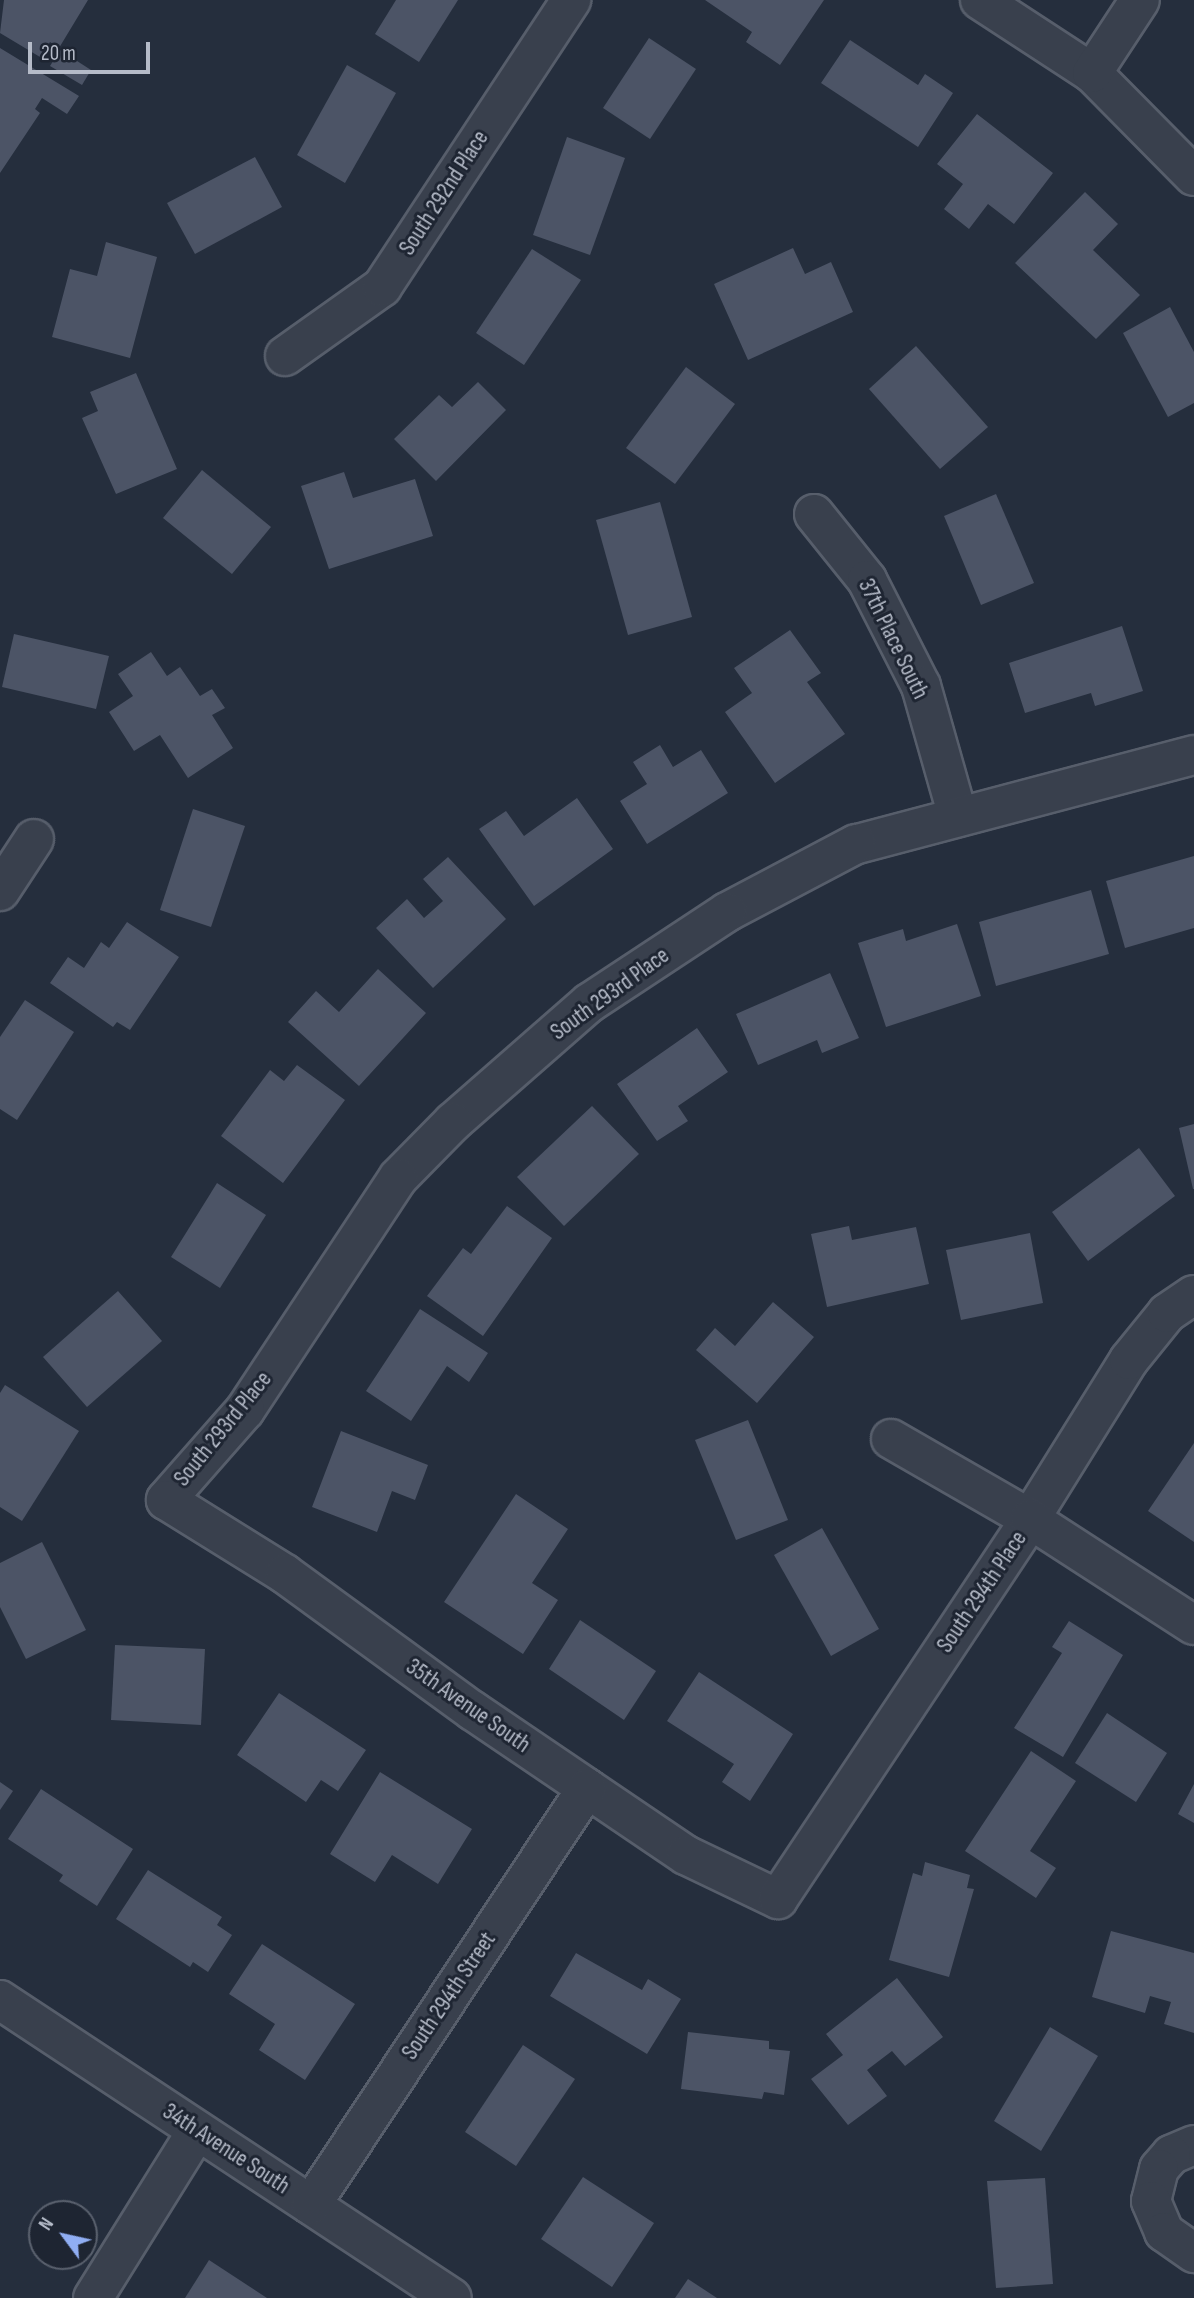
<!DOCTYPE html>
<style>
body{margin:0}
#map{position:relative;width:1194px;height:2298px;overflow:hidden;background:#252e3d;font-family:"Sofia Sans Condensed",sans-serif}
div>[style]{position:absolute}
[style*='--x']{left:calc(var(--x)*1px);top:calc(var(--y)*1px);width:calc(var(--w)*1px);rotate:calc(var(--a)*1deg)}
.building>*{inset:0;background:#4c5466}
.roads{filter:drop-shadow(2px 0 #575e6b) drop-shadow(-2px 0 #575e6b) drop-shadow(0 2px #575e6b) drop-shadow(0 -2px #575e6b)}
.minor>*{height:38px;margin:-19px;padding:0 19px;transform-origin:19px;border-radius:19px;background:#39404d}
span{translate:-50% -50%;white-space:nowrap;text-align:center;line-height:1.15;-webkit-text-stroke:6px #1e2532;paint-order:stroke}
.street-label{font-size:23px;color:#b5bbc8}
.north{position:absolute;left:28px;top:2200px;width:70px;height:70px;box-sizing:border-box;background:#1e2532;border:2px solid #5a616e;border-radius:50%;rotate:303deg;font-size:19px;font-weight:700;line-height:28px;text-align:center;color:#b5bbc8}
.north::after{content:'';display:block;margin:auto;width:24px;height:32px;background:#90aef3;clip-path:polygon(50% 0,100% 100%,50% 72%,0 100%)}
.scale{position:absolute;left:28px;top:42px;width:122px;height:32px;box-sizing:border-box;border:4px solid #b5bbc8;border-top:0;padding-left:9px;font-size:21px;line-height:24px;white-space:nowrap;color:#b5bbc8;-webkit-text-stroke:5px #1e2532;paint-order:stroke}
</style>
<div id="map">
<div class="building">
<i style="clip-path:polygon(4px 0,88px 0,59px 48px,50px 42px,40px 57px,0 33px)"></i>
<i style="clip-path:polygon(396px 0,458px 0,419px 62px,375px 34px)"></i>
<i style="clip-path:polygon(705px 0,824px 0,780px 65px,746px 42px,752px 32px)"></i>
<i style="clip-path:polygon(649px 38px,696px 69px,650px 139px,603px 108px)"></i>
<i style="clip-path:polygon(850px 40px,918px 85px,925px 74px,953px 93px,918px 147px,821px 83px)"></i>
<i style="clip-path:polygon(0 48px,79px 96px,67px 114px,42px 98px,35px 109px,40px 113px,0 173px)"></i>
<i style="clip-path:polygon(60px 50px,91px 70px,82px 85px,50px 66px)"></i>
<i style="clip-path:polygon(347px 65px,396px 93px,345px 183px,297px 155px)"></i>
<i style="clip-path:polygon(977px 114px,1053px 173px,1014px 224px,988px 204px,969px 229px,944px 209px,963px 184px,937px 164px)"></i>
<i style="clip-path:polygon(567px 137px,625px 158px,590px 255px,533px 235px)"></i>
<i style="clip-path:polygon(255px 157px,282px 207px,195px 254px,167px 203px)"></i>
<i style="clip-path:polygon(1085px 192px,1118px 224px,1093px 250px,1140px 295px,1096px 339px,1015px 263px)"></i>
<i style="clip-path:polygon(106px 242px,157px 257px,130px 358px,52px 337px,70px 269px,97px 276px)"></i>
<i style="clip-path:polygon(793px 248px,805px 274px,831px 262px,853px 312px,748px 360px,714px 284px)"></i>
<i style="clip-path:polygon(532px 249px,581px 280px,524px 365px,476px 333px)"></i>
<i style="clip-path:polygon(1170px 307px,1194px 352px,1194px 403px,1168px 417px,1123px 333px)"></i>
<i style="clip-path:polygon(916px 346px,988px 427px,940px 469px,869px 389px)"></i>
<i style="clip-path:polygon(686px 367px,735px 404px,675px 484px,626px 448px)"></i>
<i style="clip-path:polygon(136px 373px,177px 469px,116px 494px,82px 418px,98px 411px,90px 392px)"></i>
<i style="clip-path:polygon(478px 382px,506px 410px,436px 481px,394px 439px,439px 395px,452px 407px)"></i>
<i style="clip-path:polygon(202px 470px,271px 527px,232px 574px,163px 518px)"></i>
<i style="clip-path:polygon(344px 472px,353px 498px,415px 479px,433px 536px,329px 569px,301px 486px)"></i>
<i style="clip-path:polygon(996px 494px,1034px 583px,981px 605px,944px 516px)"></i>
<i style="clip-path:polygon(660px 502px,692px 617px,628px 635px,596px 520px)"></i>
<i style="clip-path:polygon(1122px 626px,1143px 691px,1095px 706px,1091px 693px,1025px 713px,1009px 663px)"></i>
<i style="clip-path:polygon(790px 630px,821px 673px,807px 682px,845px 734px,775px 783px,725px 712px,752px 693px,734px 668px)"></i>
<i style="clip-path:polygon(14px 634px,109px 656px,96px 709px,2px 687px)"></i>
<i style="clip-path:polygon(151px 652px,167px 676px,180px 667px,200px 696px,212px 689px,225px 708px,212px 715px,233px 748px,188px 778px,160px 735px,134px 751px,109px 712px,133px 696px,118px 674px)"></i>
<i style="clip-path:polygon(660px 745px,673px 767px,701px 750px,728px 793px,647px 844px,620px 801px,647px 784px,633px 762px)"></i>
<i style="clip-path:polygon(577px 798px,613px 849px,534px 906px,479px 829px,506px 811px,524px 836px)"></i>
<i style="clip-path:polygon(193px 809px,245px 826px,211px 927px,160px 910px)"></i>
<i style="clip-path:polygon(1194px 856px,1194px 928px,1125px 948px,1106px 881px)"></i>
<i style="clip-path:polygon(448px 857px,506px 919px,433px 988px,376px 928px,407px 899px,424px 918px,443px 901px,423px 879px)"></i>
<i style="clip-path:polygon(1091px 890px,1109px 954px,996px 986px,979px 922px)"></i>
<i style="clip-path:polygon(127px 922px,179px 957px,130px 1030px,117px 1022px,113px 1027px,50px 983px,68px 957px,84px 968px,101px 942px,109px 948px)"></i>
<i style="clip-path:polygon(957px 924px,981px 996px,886px 1027px,858px 943px,903px 929px,906px 941px)"></i>
<i style="clip-path:polygon(378px 969px,426px 1013px,359px 1086px,288px 1022px,316px 991px,339px 1012px)"></i>
<i style="clip-path:polygon(830px 973px,859px 1038px,822px 1053px,817px 1040px,758px 1065px,736px 1014px)"></i>
<i style="clip-path:polygon(25px 1000px,74px 1032px,17px 1120px,0 1109px,0 1037px)"></i>
<i style="clip-path:polygon(697px 1028px,728px 1072px,678px 1106px,688px 1121px,657px 1141px,617px 1084px)"></i>
<i style="clip-path:polygon(297px 1065px,345px 1100px,283px 1183px,221px 1136px,270px 1070px,284px 1081px)"></i>
<i style="clip-path:polygon(592px 1106px,639px 1154px,564px 1226px,517px 1177px)"></i>
<i style="clip-path:polygon(1194px 1124px,1194px 1189px,1193px 1189px,1179px 1128px)"></i>
<i style="clip-path:polygon(1139px 1148px,1175px 1196px,1088px 1261px,1052px 1212px)"></i>
<i style="clip-path:polygon(217px 1183px,266px 1215px,220px 1288px,171px 1257px)"></i>
<i style="clip-path:polygon(507px 1206px,552px 1238px,483px 1336px,427px 1296px,463px 1248px,471px 1254px)"></i>
<i style="clip-path:polygon(849px 1226px,852px 1240px,916px 1227px,929px 1284px,827px 1307px,811px 1234px)"></i>
<i style="clip-path:polygon(1030px 1233px,1043px 1303px,961px 1320px,946px 1250px)"></i>
<i style="clip-path:polygon(118px 1291px,162px 1341px,87px 1407px,43px 1357px)"></i>
<i style="clip-path:polygon(773px 1302px,814px 1337px,757px 1403px,696px 1350px,715px 1328px,735px 1346px)"></i>
<i style="clip-path:polygon(420px 1309px,488px 1353px,469px 1382px,447px 1366px,411px 1421px,366px 1391px)"></i>
<i style="clip-path:polygon(5px 1385px,79px 1431px,22px 1521px,0 1507px,0 1393px)"></i>
<i style="clip-path:polygon(748px 1420px,788px 1520px,736px 1540px,695px 1440px)"></i>
<i style="clip-path:polygon(341px 1431px,428px 1465px,415px 1500px,392px 1491px,377px 1532px,312px 1507px)"></i>
<i style="clip-path:polygon(1194px 1443px,1194px 1542px,1148px 1511px)"></i>
<i style="clip-path:polygon(516px 1494px,568px 1529px,532px 1583px,558px 1600px,523px 1654px,444px 1602px)"></i>
<i style="clip-path:polygon(822px 1528px,879px 1629px,831px 1656px,774px 1555px)"></i>
<i style="clip-path:polygon(42px 1542px,86px 1630px,26px 1659px,0 1607px,0 1563px)"></i>
<i style="clip-path:polygon(580px 1620px,656px 1671px,624px 1720px,549px 1669px)"></i>
<i style="clip-path:polygon(1069px 1621px,1123px 1655px,1063px 1757px,1014px 1728px,1062px 1653px,1052px 1647px)"></i>
<i style="clip-path:polygon(115px 1645px,205px 1649px,201px 1725px,111px 1720px)"></i>
<i style="clip-path:polygon(699px 1672px,793px 1734px,750px 1801px,722px 1782px,734px 1764px,667px 1721px)"></i>
<i style="clip-path:polygon(279px 1693px,366px 1750px,338px 1791px,321px 1780px,306px 1802px,237px 1755px)"></i>
<i style="clip-path:polygon(1107px 1713px,1167px 1753px,1136px 1802px,1075px 1763px)"></i>
<i style="clip-path:polygon(1031px 1751px,1076px 1781px,1030px 1851px,1056px 1868px,1036px 1898px,965px 1851px)"></i>
<i style="clip-path:polygon(380px 1772px,472px 1829px,438px 1884px,392px 1855px,375px 1882px,330px 1854px)"></i>
<i style="clip-path:polygon(0 1782px,13px 1791px,0 1810px)"></i>
<i style="clip-path:polygon(1194px 1784px,1194px 1823px,1178px 1814px)"></i>
<i style="clip-path:polygon(41px 1789px,133px 1849px,97px 1906px,59px 1881px,63px 1875px,8px 1839px)"></i>
<i style="clip-path:polygon(925px 1862px,970px 1875px,967px 1888px,974px 1889px,949px 1977px,889px 1960px,913px 1873px,922px 1876px)"></i>
<i style="clip-path:polygon(148px 1870px,222px 1917px,217px 1925px,232px 1935px,208px 1972px,193px 1962px,190px 1967px,116px 1919px)"></i>
<i style="clip-path:polygon(1111px 1931px,1194px 1953px,1194px 2033px,1164px 2024px,1171px 2002px,1150px 1996px,1145px 2013px,1092px 1997px)"></i>
<i style="clip-path:polygon(262px 1944px,355px 2004px,305px 2080px,259px 2050px,275px 2024px,229px 1994px)"></i>
<i style="clip-path:polygon(576px 1953px,642px 1990px,648px 1979px,681px 1999px,647px 2054px,550px 1996px)"></i>
<i style="clip-path:polygon(897px 1978px,943px 2037px,905px 2066px,892px 2051px,867px 2070px,887px 2096px,848px 2125px,811px 2079px,843px 2055px,826px 2034px)"></i>
<i style="clip-path:polygon(1050px 2027px,1098px 2056px,1041px 2151px,994px 2121px)"></i>
<i style="clip-path:polygon(688px 2032px,769px 2041px,769px 2049px,790px 2051px,784px 2095px,764px 2092px,762px 2099px,681px 2089px)"></i>
<i style="clip-path:polygon(523px 2045px,575px 2079px,516px 2166px,465px 2132px)"></i>
<i style="clip-path:polygon(583px 2177px,654px 2223px,612px 2287px,541px 2239px)"></i>
<i style="clip-path:polygon(1045px 2178px,1053px 2284px,996px 2288px,987px 2181px)"></i>
<i style="clip-path:polygon(209px 2260px,267px 2298px,185px 2298px)"></i>
<i style="clip-path:polygon(688px 2279px,717px 2298px,675px 2298px)"></i>
</div>
<div class="roads">
<div class="minor">
<i style="--x:980;--y:0;--w:134;--a:33.1"></i>
<i style="--x:1092;--y:73;--w:145;--a:45.3"></i>
<i style="--x:1092;--y:73;--w:87;--a:-56.7"></i>
<i style="--x:285;--y:356;--w:119;--a:-35.4"></i>
<i style="--x:382;--y:287;--w:344;--a:-56.6"></i>
<i style="--x:814;--y:514;--w:85;--a:51.2"></i>
<i style="--x:867;--y:580;--w:119;--a:63"></i>
<i style="--x:921;--y:686;--w:136;--a:74.2"></i>
<i style="--x:1194;--y:755;--w:350;--a:165.2"></i>
<i style="--x:856;--y:844;--w:146;--a:152.2"></i>
<i style="--x:727;--y:912;--w:165;--a:146.6"></i>
<i style="--x:589;--y:1003;--w:181;--a:138.8"></i>
<i style="--x:453;--y:1122;--w:78;--a:134.5"></i>
<i style="--x:398;--y:1178;--w:278;--a:123.4"></i>
<i style="--x:245;--y:1410;--w:120;--a:131.3"></i>
<i style="--x:166;--y:1500;--w:140;--a:31.9"></i>
<i style="--x:285;--y:1574;--w:233;--a:36.1"></i>
<i style="--x:473;--y:1711;--w:257;--a:34.1"></i>
<i style="--x:686;--y:1855;--w:102;--a:25.6"></i>
<i style="--x:778;--y:1899;--w:456;--a:-56.4"></i>
<i style="--x:1030;--y:1519;--w:187;--a:-58.1"></i>
<i style="--x:1129;--y:1360;--w:60;--a:-51"></i>
<i style="--x:1167;--y:1313;--w:32;--a:-34"></i>
<i style="--x:0;--y:891;--w:62;--a:-56.8"></i>
<i style="--x:891;--y:1439;--w:160;--a:29.9"></i>
<i style="--x:1030;--y:1519;--w:195;--a:32.9"></i>
<i style="--x:0;--y:2000;--w:541;--a:33.4"></i>
<i style="--x:1194;--y:2145;--w:25;--a:157"></i>
<i style="--x:1171;--y:2155;--w:18;--a:131"></i>
<i style="--x:1159;--y:2169;--w:33;--a:104"></i>
<i style="--x:1151;--y:2201;--w:34;--a:67"></i>
<i style="--x:1164;--y:2232;--w:37;--a:35"></i>
<i style="--x:311;--y:2205;--w:500;--a:-56.5"></i>
<i style="--x:93;--y:2298;--w:197;--a:-58.1"></i>
</div>
</div>
<div class="street-label">
<span style="left:444px;top:193px;rotate:-57deg">South 292nd Place</span>
<span style="left:893px;top:639px;rotate:64deg">37th Place South</span>
<span style="left:610px;top:994px;rotate:-36deg">South 293rd Place</span>
<span style="left:223px;top:1429px;rotate:-51deg">South 293rd Place</span>
<span style="left:982px;top:1592px;rotate:-56deg">South 294th Place</span>
<span style="left:468px;top:1706px;rotate:35deg">35th Avenue South</span>
<span style="left:449px;top:1996px;rotate:-56deg">South 294th Street</span>
<span style="left:226px;top:2149px;rotate:33deg">34th Avenue South</span>
</div>
<div class="north">N</div>
<div class="scale">20 m</div>
</div>
